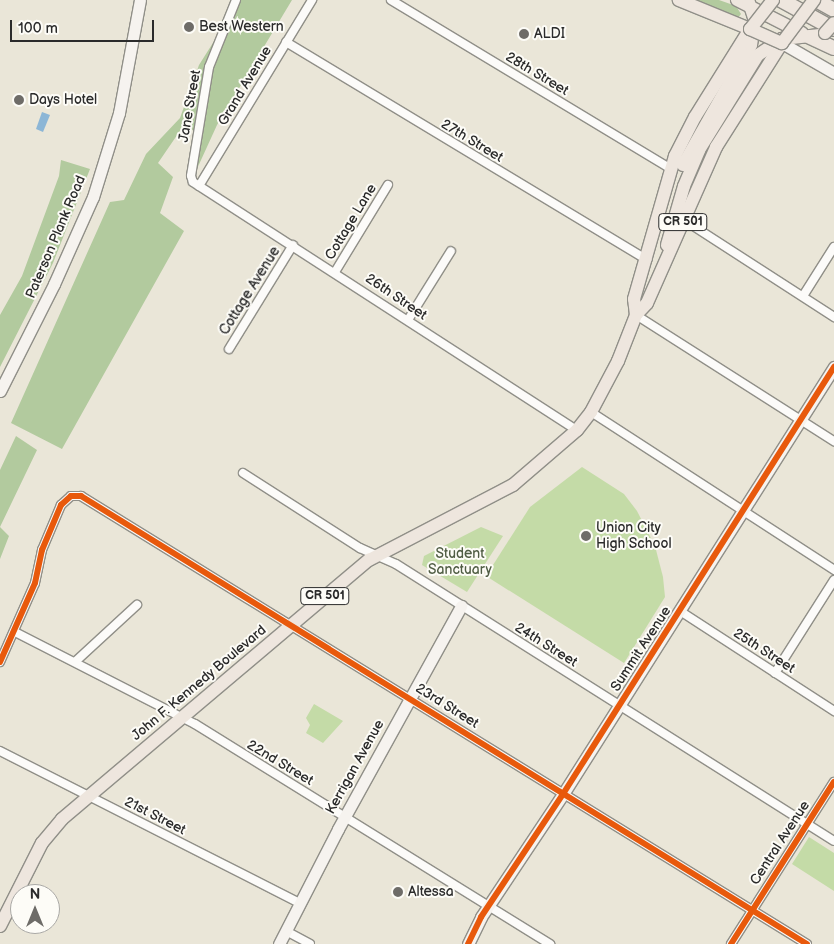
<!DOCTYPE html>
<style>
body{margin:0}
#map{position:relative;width:834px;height:944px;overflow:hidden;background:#eae6d8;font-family:"Balsamiq Sans",sans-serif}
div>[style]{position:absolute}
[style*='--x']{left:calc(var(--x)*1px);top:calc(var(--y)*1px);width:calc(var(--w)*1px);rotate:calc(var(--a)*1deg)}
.green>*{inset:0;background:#c4dba7}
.forest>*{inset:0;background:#b2ca9e}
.water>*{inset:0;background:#8cb6d6}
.roads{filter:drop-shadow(1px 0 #908f88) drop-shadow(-1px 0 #908f88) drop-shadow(0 1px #908f88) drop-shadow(0 -1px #908f88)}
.street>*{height:8px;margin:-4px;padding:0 4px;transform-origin:4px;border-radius:4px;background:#fcfbf9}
.secondary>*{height:11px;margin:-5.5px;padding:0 5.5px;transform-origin:5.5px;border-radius:5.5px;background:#f6f3ef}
.primary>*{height:12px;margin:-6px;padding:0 6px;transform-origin:6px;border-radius:6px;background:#eee6de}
.highway>*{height:14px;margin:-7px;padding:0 7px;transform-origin:7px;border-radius:7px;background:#eee6de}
.bridges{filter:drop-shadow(1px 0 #908f88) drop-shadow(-1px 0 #908f88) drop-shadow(0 1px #908f88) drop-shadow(0 -1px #908f88)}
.primary-bridge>*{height:12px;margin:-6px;padding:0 6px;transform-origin:6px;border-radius:6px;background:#eee6de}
.cycleway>*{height:6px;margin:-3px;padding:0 3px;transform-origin:3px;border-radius:3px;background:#e8590c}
.dots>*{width:14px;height:14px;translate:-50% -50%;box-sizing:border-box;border:2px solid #fdfcf7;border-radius:50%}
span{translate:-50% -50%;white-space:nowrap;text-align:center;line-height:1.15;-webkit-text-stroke:4px #fdfcf7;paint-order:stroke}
.shield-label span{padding:1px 4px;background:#fdfcf7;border:1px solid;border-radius:4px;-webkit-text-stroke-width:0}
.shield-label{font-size:12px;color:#2b2b2b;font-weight:700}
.poi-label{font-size:14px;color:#2b2b2b}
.left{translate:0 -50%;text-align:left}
.street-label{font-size:14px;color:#2b2b2b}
.park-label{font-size:14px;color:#505d44}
.north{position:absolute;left:10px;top:884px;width:50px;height:50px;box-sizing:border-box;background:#fdfcf7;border:1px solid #a9a8a5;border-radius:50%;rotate:0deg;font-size:14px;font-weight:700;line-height:20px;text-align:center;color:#2b2b2b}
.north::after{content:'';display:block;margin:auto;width:18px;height:22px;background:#6e6c68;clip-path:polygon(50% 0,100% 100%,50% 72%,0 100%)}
.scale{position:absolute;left:10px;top:20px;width:144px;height:22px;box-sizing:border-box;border:2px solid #2b2b2b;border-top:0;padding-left:6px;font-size:15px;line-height:18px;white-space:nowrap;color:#2b2b2b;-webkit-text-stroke:4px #fdfcf7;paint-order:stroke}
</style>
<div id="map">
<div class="green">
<i style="clip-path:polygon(582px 467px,624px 494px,637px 511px,655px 546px,663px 577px,665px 597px,624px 663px,486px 576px,530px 507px)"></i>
<i style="clip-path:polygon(481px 527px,503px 536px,467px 592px,422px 565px,424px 556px)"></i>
<i style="clip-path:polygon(314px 704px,343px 721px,323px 743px,306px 733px,310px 725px,306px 718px)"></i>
<i style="clip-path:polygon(809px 837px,834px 853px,834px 891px,792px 864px)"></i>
</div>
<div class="forest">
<i style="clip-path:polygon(240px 0,292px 0,217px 125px,196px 171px,189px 171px,194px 131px,184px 125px,158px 163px,173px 177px,160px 213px,184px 231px,62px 449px,11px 423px,110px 202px,124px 200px,146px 154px,180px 118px,199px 65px)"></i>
<i style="clip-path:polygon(694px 0,719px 0,736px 6px,741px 14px,738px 18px)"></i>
<i style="clip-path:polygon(61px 160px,90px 169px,53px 263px,0 367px,0 315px,22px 276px,59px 176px)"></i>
<i style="clip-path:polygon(16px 436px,37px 450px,0 527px,9px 536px,0 559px,0 470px)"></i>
</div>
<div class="water">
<i style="clip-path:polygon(42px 112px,50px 115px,43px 132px,36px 129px)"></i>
</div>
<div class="roads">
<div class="street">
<i style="--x:236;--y:0;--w:72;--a:111.9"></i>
<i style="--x:209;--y:67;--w:110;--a:99.4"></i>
<i style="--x:191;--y:176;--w:6;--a:72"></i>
<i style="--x:193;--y:182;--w:457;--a:32.9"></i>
<i style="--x:391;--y:0;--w:326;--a:31.1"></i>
<i style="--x:286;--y:42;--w:422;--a:31.1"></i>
<i style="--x:199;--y:186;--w:218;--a:-58.7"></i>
<i style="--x:684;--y:220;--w:179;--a:32.9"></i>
<i style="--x:335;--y:272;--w:102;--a:-58.7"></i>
<i style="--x:803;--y:296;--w:58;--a:-57.7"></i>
<i style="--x:636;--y:315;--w:235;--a:32.5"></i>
<i style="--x:408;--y:320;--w:81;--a:-58.1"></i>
<i style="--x:229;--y:349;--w:122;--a:-58.4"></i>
<i style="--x:591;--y:412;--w:290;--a:33"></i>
<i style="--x:243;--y:473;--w:139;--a:32.7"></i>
<i style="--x:360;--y:548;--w:39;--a:24"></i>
<i style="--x:396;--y:564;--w:518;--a:32.31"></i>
<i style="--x:680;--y:611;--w:184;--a:33"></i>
<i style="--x:15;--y:632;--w:202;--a:27.1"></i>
<i style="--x:195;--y:724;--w:418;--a:31.8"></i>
<i style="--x:76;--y:661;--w:83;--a:-42.6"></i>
<i style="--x:0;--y:662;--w:86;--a:-66.1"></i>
<i style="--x:35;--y:583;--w:34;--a:-78"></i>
<i style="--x:42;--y:550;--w:49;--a:-67.1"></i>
<i style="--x:61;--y:505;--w:13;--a:-42"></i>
<i style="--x:71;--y:496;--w:10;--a:0"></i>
<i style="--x:81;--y:496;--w:853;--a:31.68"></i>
<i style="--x:775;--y:673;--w:110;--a:-57.6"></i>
<i style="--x:0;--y:751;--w:335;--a:26.9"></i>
<i style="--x:286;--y:931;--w:27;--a:28"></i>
<i style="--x:731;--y:944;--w:192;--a:-57.6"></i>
</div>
<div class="secondary">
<i style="--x:782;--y:43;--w:60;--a:30"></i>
<i style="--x:0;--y:391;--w:120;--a:-63.2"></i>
<i style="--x:54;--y:284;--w:95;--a:-65.9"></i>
<i style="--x:93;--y:197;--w:88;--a:-72.8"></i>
<i style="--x:119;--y:113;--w:115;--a:-79.5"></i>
<i style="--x:279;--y:944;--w:129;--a:-62.8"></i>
<i style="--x:338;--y:829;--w:255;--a:-61.1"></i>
<i style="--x:468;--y:944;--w:30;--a:-64"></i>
<i style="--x:481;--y:917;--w:148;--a:-56.3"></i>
<i style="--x:563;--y:794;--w:506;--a:-57.6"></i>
</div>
<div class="primary">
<i style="--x:737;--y:0;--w:73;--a:26.9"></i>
<i style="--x:683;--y:165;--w:138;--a:-60.5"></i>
<i style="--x:751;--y:45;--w:24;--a:-81"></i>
<i style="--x:755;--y:21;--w:22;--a:-108"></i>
<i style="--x:667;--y:245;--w:61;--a:-73.9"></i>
<i style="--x:684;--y:186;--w:39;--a:-67"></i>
<i style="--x:699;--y:150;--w:112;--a:-58.2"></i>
<i style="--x:758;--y:55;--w:29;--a:-34"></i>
<i style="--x:782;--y:39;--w:38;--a:-6"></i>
<i style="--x:636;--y:315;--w:16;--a:-97"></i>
<i style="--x:634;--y:299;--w:149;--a:-74"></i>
<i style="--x:675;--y:156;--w:44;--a:-62.9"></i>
<i style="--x:695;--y:117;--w:104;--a:-58"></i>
<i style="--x:750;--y:29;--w:77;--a:-157.8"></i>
<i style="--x:0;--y:926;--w:93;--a:-63.2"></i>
<i style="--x:42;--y:843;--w:31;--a:-50"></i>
<i style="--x:62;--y:819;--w:402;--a:-40.2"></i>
<i style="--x:369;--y:560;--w:162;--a:-27.5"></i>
<i style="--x:513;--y:485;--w:84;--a:-40.7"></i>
<i style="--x:577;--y:430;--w:23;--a:-52"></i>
<i style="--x:591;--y:412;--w:58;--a:-62.1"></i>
<i style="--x:618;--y:361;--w:49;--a:-68.6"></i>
<i style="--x:636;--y:315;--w:16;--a:-47"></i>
<i style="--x:647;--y:303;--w:171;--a:-66.1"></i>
<i style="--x:716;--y:147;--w:123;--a:-57.6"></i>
</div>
<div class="highway">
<i style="--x:781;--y:0;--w:60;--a:28.7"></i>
<i style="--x:816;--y:0;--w:21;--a:29"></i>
<i style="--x:810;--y:37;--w:26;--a:25"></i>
</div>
</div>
<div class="bridges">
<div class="primary-bridge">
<i style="--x:773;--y:0;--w:37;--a:128"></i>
<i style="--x:750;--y:29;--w:35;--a:24"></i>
<i style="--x:782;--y:43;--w:54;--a:-53.3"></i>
<i style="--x:825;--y:33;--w:13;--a:-48"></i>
</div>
</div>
<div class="cycleway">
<i style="--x:0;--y:662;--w:86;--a:-66.1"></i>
<i style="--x:35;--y:583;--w:34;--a:-78"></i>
<i style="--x:42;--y:550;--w:49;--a:-67.1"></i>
<i style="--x:61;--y:505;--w:13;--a:-42"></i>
<i style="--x:71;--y:496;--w:10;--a:0"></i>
<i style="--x:81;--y:496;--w:853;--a:31.68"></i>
<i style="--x:468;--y:944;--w:30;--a:-64"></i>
<i style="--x:481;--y:917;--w:148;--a:-56.3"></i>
<i style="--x:563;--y:794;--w:506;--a:-57.6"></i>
<i style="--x:731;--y:944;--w:192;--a:-57.6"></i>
</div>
<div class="dots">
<i style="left:189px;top:27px;background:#6e6c68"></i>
<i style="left:524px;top:34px;background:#6e6c68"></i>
<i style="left:19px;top:100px;background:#6e6c68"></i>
<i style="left:586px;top:536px;background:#6e6c68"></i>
<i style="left:398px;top:892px;background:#6e6c68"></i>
</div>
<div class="shield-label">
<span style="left:683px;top:222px">CR 501</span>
<span style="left:325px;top:596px">CR 501</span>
</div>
<div class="poi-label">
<span class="left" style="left:199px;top:27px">Best Western</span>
<span class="left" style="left:534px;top:34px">ALDI</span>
<span class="left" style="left:29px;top:100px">Days Hotel</span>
<span class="left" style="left:596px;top:536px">Union City<br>High School</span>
<span class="left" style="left:408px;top:892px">Altessa</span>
</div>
<div class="street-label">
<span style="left:537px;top:74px;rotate:31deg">28th Street</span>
<span style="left:245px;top:86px;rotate:-59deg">Grand Avenue</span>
<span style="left:190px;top:106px;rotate:-80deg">Jane Street</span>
<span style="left:472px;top:141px;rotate:31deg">27th Street</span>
<span style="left:351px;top:222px;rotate:-59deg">Cottage Lane</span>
<span style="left:56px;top:237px;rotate:-67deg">Paterson Plank Road</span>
<span style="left:250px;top:291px;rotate:-58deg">Cottage Avenue</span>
<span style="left:396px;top:297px;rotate:34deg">26th Street</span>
<span style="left:546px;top:645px;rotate:32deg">24th Street</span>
<span style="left:641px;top:649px;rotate:-57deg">Summit Avenue</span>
<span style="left:764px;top:651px;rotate:33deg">25th Street</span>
<span style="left:199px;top:683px;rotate:-40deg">John F. Kennedy Boulevard</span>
<span style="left:447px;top:706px;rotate:32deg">23rd Street</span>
<span style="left:280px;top:763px;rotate:31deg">22nd Street</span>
<span style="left:355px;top:767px;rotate:-61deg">Kerrigan Avenue</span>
<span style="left:155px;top:816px;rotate:27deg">21st Street</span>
<span style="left:780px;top:843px;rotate:-57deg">Central Avenue</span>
</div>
<div class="park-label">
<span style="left:460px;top:562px">Student<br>Sanctuary</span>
</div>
<div class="north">N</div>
<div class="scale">100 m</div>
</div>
